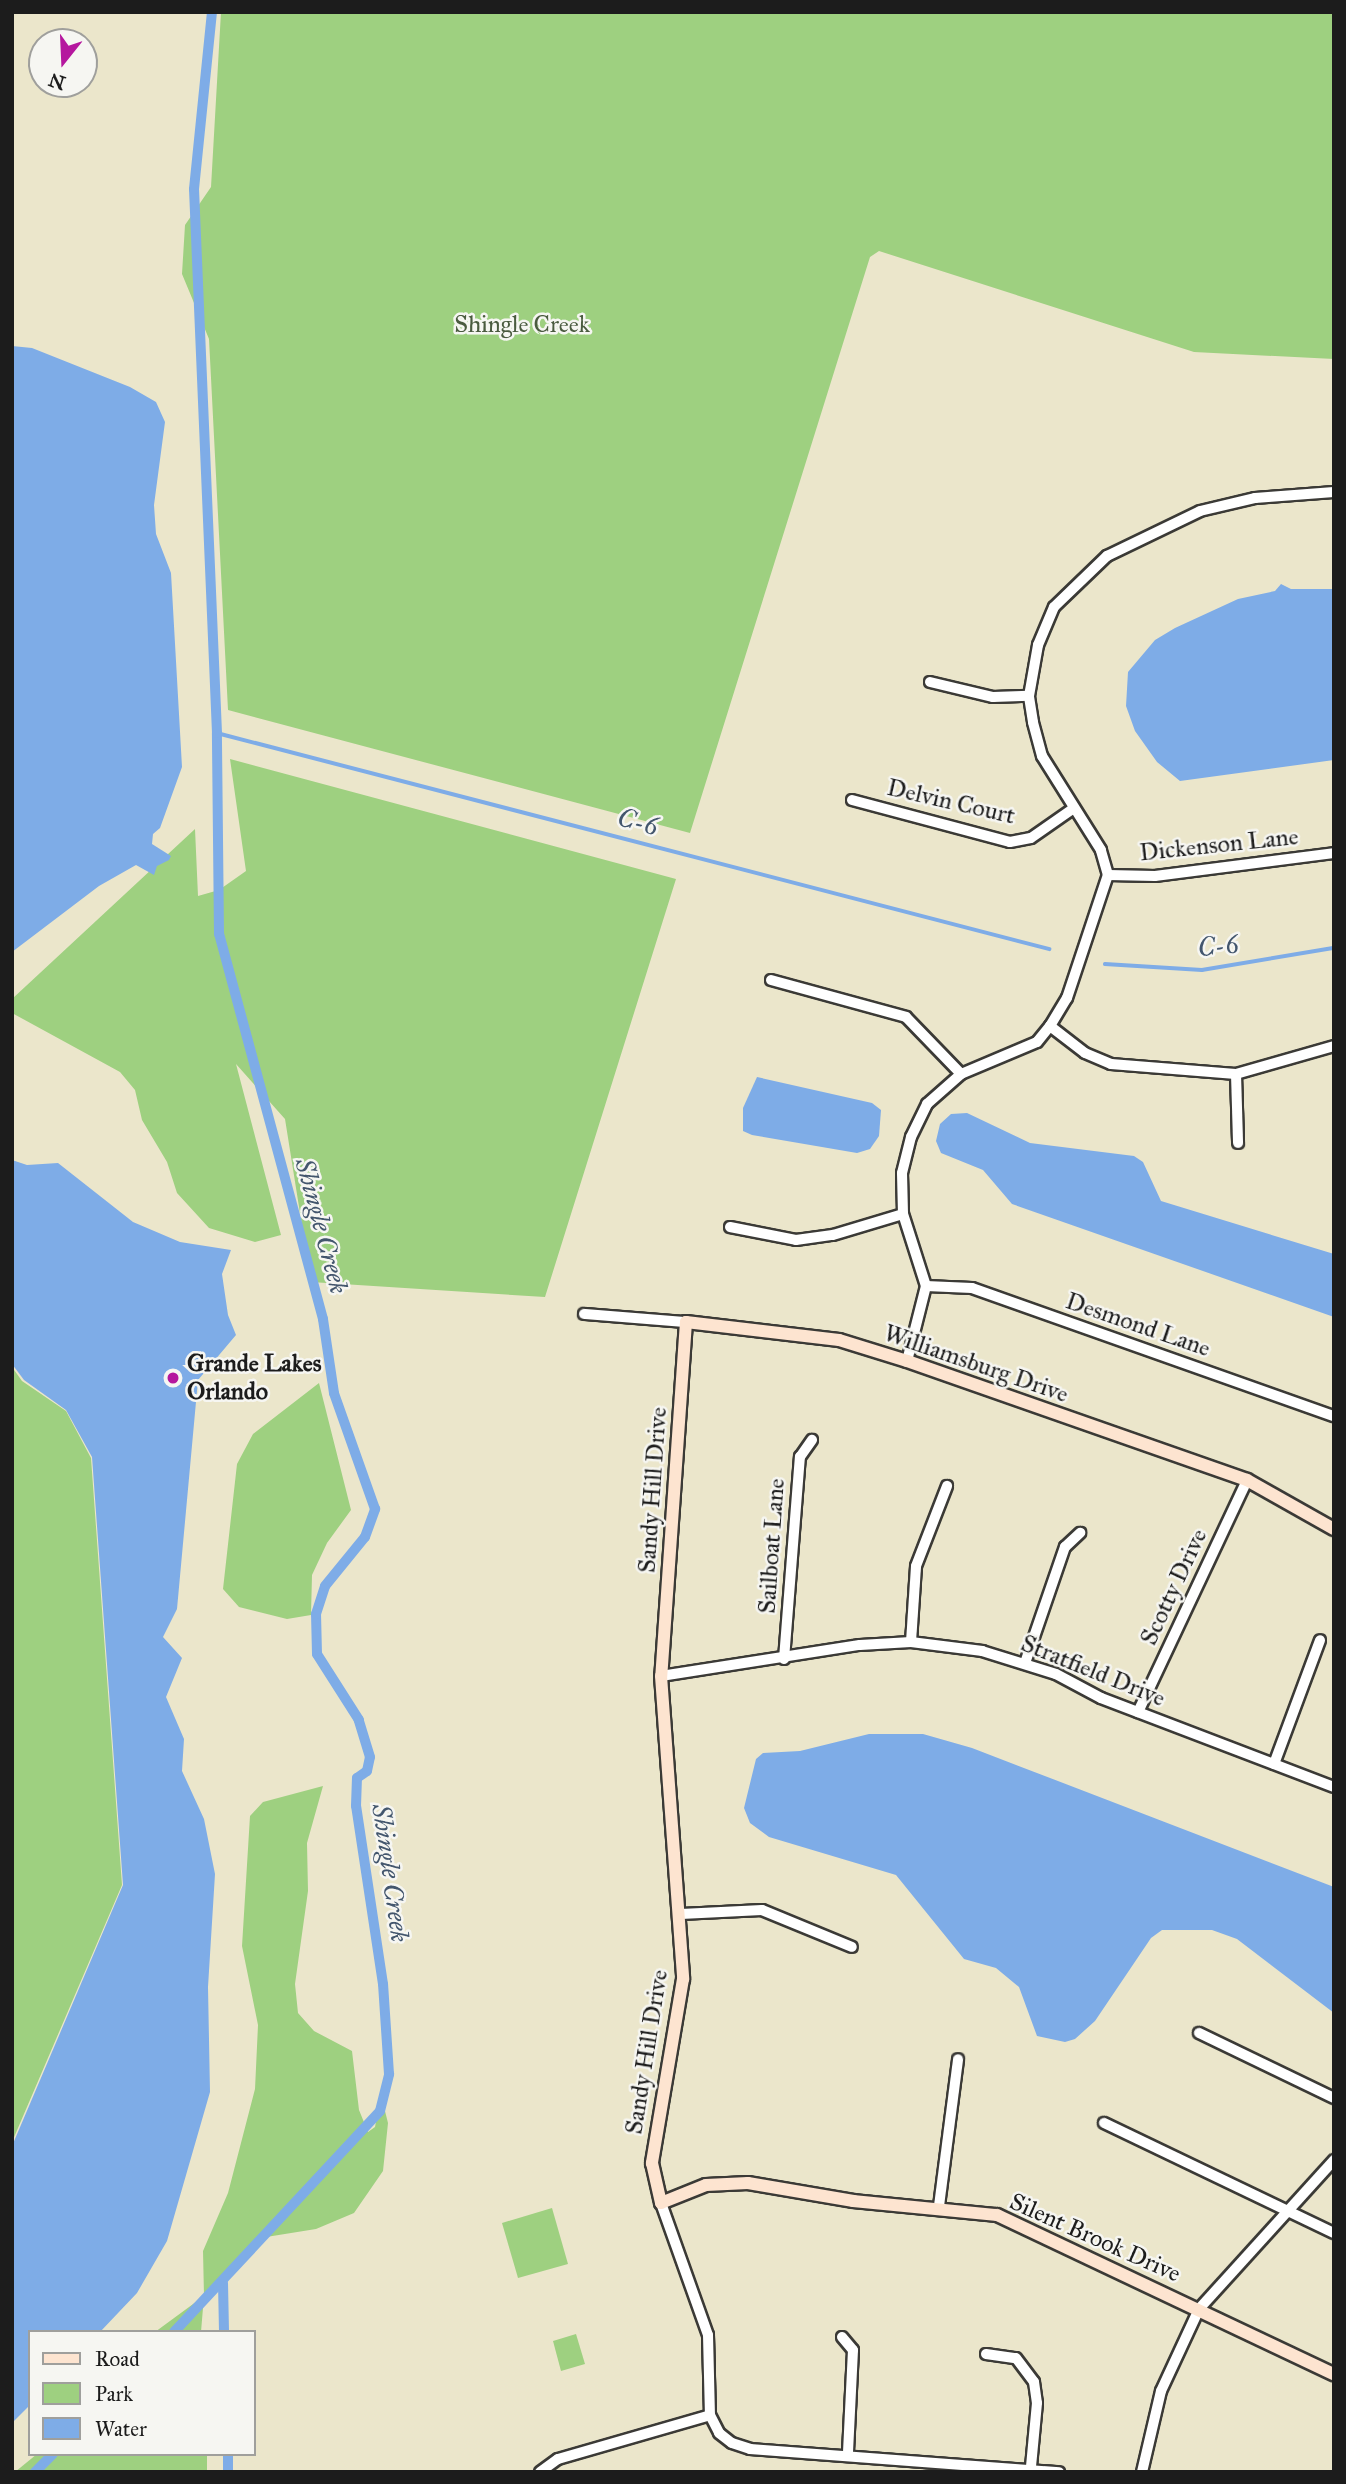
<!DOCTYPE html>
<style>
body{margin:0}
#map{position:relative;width:1346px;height:2484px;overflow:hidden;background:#ebe6cb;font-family:"IM FELL Great Primer",serif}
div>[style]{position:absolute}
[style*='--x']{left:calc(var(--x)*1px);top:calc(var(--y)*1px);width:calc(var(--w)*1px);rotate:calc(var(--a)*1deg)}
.green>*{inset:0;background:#9ed080}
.water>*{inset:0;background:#7eace7}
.stream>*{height:3.5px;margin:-1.75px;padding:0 1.75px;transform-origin:1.75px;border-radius:1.75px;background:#7eace7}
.canal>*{height:10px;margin:-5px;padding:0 5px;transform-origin:5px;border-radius:5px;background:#7eace7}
.roads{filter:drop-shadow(2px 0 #3b3a36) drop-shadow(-2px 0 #3b3a36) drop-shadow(0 2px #3b3a36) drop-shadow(0 -2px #3b3a36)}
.street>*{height:10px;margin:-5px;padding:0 5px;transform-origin:5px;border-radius:5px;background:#fff}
.secondary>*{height:12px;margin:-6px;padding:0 6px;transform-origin:6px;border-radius:6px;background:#fde4d0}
.dots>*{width:19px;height:19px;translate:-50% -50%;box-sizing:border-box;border:4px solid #f6f6f2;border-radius:50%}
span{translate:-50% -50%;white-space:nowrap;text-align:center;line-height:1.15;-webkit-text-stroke:5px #f6f6f2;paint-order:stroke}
.park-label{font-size:24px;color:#4a5b3f}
.street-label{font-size:24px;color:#1c1c1c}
.poi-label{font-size:24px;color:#1c1c1c;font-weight:700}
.left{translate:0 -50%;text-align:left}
.water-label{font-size:26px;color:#43566d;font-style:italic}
.frame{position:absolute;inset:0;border:14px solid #1c1c1c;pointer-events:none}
.legend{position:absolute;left:28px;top:2330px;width:228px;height:126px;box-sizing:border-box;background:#f6f6f2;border:2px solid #9f9f9c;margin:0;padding:9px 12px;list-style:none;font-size:21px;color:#1c1c1c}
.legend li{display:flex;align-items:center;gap:14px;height:35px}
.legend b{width:35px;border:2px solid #9f9f9c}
.north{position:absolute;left:28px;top:28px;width:70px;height:70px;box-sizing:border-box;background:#f6f6f2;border:2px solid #9f9f9c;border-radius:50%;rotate:198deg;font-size:19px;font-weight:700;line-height:28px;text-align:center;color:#1c1c1c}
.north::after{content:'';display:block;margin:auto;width:24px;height:32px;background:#b5179e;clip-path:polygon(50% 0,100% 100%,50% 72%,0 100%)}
</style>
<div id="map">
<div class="green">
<i style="clip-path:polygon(221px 12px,1334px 12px,1334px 359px,1194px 352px,879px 251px,870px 257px,690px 833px,228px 710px,209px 339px,182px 274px,185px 225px,211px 187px)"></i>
<i style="clip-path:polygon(230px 759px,676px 879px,545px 1297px,311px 1282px,285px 1119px,236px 1064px,281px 1235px,255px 1242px,209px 1228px,177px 1193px,167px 1162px,142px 1120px,135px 1090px,120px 1072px,12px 1013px,12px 999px,195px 829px,198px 896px,219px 890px,246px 871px)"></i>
<i style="clip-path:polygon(12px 1367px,22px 1381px,66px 1411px,91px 1458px,122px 1885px,12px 2142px)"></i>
<i style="clip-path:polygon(319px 1383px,351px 1510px,327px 1543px,312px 1575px,311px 1615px,287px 1619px,239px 1607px,223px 1589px,237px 1464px,253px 1434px)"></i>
<i style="clip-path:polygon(323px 1786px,307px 1843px,308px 1891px,295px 1984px,298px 2013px,314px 2031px,352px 2051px,359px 2110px,368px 2132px,375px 2127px,381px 2095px,388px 2123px,383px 2171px,354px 2213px,316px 2229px,260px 2238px,250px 2245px,204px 2296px,201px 2332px,155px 2332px,204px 2296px,203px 2251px,228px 2193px,255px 2089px,258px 2025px,242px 1946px,250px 1816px,263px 1802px)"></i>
<i style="clip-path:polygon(552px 2208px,568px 2264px,518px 2278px,502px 2223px)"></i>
<i style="clip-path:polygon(576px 2334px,585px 2364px,561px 2371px,553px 2341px)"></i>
<i style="clip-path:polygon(37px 2454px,207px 2454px,207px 2472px,15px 2472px)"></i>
</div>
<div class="water">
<i style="clip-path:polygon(12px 346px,32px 348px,130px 387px,156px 402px,165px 422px,154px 505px,156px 534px,171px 573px,182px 767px,160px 828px,153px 834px,152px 844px,171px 856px,169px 860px,157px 866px,154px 875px,136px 865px,99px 886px,12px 952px)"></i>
<i style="clip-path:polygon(1281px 584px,1291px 589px,1334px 589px,1334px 760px,1180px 781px,1157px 762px,1135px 731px,1126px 706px,1128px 672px,1155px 640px,1175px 628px,1238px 599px,1275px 591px)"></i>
<i style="clip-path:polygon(757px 1077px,872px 1103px,881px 1110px,879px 1136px,870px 1149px,857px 1153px,752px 1135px,743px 1131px,743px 1108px)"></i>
<i style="clip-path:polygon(967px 1113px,1030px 1143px,1134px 1156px,1143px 1162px,1161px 1201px,1334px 1254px,1334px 1317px,1012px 1204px,983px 1170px,941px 1153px,936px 1141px,940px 1124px,951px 1114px)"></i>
<i style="clip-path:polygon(12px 1160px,27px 1165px,58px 1163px,133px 1222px,180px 1242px,231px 1250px,222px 1274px,228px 1315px,236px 1335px,198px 1380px,177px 1609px,163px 1637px,182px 1658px,166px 1697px,184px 1739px,182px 1771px,204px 1819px,215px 1874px,208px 1987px,210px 2092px,167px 2241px,137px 2293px,100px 2332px,30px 2332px,30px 2405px,12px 2423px,12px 2146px,123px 1885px,92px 1457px,66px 1410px,24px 1380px,12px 1364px)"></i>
<i style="clip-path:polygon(869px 1734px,923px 1734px,972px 1748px,1334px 1887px,1334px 2013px,1237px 1939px,1212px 1930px,1162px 1930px,1151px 1938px,1095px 2021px,1075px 2039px,1065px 2042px,1037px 2036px,1019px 1987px,996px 1968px,964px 1959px,896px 1875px,769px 1837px,750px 1823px,744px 1808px,756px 1759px,763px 1753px,800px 1751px)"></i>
</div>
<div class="stream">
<i style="--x:217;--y:733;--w:860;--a:14.55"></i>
<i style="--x:1105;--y:964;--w:97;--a:3.5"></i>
<i style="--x:1202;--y:970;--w:134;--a:-9.5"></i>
</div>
<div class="canal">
<i style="--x:223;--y:2283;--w:49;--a:88.8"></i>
<i style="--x:174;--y:2332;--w:302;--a:-47"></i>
<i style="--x:380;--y:2111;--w:38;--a:-76"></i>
<i style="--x:389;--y:2074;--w:90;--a:-93.8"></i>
<i style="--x:383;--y:1984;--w:180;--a:-98.6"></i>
<i style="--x:356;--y:1806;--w:28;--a:-88"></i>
<i style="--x:357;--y:1778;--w:12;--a:-35"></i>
<i style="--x:367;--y:1771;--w:14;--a:-78"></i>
<i style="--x:370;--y:1757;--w:39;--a:-107"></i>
<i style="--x:359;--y:1720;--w:78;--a:-122.5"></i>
<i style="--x:317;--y:1654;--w:40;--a:-91.4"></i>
<i style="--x:316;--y:1614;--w:29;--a:-72"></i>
<i style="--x:325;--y:1586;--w:63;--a:-50.8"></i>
<i style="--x:365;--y:1537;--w:30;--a:-70"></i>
<i style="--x:375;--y:1509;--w:123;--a:-109.5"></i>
<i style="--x:334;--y:1393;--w:75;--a:-98.5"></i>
<i style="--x:323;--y:1319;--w:399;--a:-105.1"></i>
<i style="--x:219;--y:934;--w:201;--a:-90.6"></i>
<i style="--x:217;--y:733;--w:544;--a:-92.42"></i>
<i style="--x:194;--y:189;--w:178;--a:-84.2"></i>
<i style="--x:228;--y:2454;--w:18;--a:90"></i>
<i style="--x:35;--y:2472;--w:25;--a:-45"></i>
</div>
<div class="roads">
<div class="street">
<i style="--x:930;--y:682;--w:65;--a:13.4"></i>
<i style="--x:993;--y:697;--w:36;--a:-2"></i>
<i style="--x:852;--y:800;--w:163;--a:14.9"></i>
<i style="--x:1010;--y:842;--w:21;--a:-11"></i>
<i style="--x:1031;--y:838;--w:52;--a:-34.9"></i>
<i style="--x:1108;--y:875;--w:47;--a:1.2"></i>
<i style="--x:1155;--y:876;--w:180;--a:-7.3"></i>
<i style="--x:771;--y:980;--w:140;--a:15.3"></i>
<i style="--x:906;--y:1017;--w:79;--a:46"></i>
<i style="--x:1050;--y:1026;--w:44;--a:37.6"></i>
<i style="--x:1085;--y:1053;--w:28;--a:23"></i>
<i style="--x:1111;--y:1064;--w:125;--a:4.6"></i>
<i style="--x:1236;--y:1074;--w:102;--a:-15.9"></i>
<i style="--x:1236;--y:1074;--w:69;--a:88.3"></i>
<i style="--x:730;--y:1227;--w:67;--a:11.1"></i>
<i style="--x:796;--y:1240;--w:37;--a:-8"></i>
<i style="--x:833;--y:1235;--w:73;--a:-16.7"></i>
<i style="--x:926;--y:1286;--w:46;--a:2.5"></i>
<i style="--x:972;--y:1288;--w:384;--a:19.5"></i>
<i style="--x:584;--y:1314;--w:102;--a:4.5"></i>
<i style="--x:907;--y:1361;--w:77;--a:-75.8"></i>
<i style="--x:926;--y:1286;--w:76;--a:-107.7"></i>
<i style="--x:903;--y:1214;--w:41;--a:-91.4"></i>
<i style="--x:902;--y:1173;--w:37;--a:-76"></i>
<i style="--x:911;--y:1137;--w:37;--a:-64"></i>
<i style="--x:927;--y:1104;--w:45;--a:-41.4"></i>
<i style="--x:961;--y:1074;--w:82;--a:-22.8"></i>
<i style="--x:1037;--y:1042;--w:21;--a:-51"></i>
<i style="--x:1050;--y:1026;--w:33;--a:-59"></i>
<i style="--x:1067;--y:998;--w:130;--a:-71.6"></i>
<i style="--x:1108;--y:875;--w:26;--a:-106"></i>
<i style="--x:1101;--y:850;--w:111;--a:-122.1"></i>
<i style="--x:1042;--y:756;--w:35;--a:-105"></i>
<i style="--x:1033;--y:722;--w:26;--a:-99"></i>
<i style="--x:1029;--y:696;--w:52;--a:-80"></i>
<i style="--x:1038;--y:645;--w:41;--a:-67.2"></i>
<i style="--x:1054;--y:607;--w:74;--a:-43.9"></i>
<i style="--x:1107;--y:556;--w:103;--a:-25.8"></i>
<i style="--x:1200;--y:511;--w:57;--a:-13.3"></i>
<i style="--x:1255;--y:498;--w:79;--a:-4.3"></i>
<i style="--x:911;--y:1642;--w:76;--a:-86.2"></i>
<i style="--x:916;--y:1566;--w:86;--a:-68.8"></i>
<i style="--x:784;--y:1659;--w:203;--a:-85.5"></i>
<i style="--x:800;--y:1457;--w:21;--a:-55"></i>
<i style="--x:1025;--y:1663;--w:123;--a:-71"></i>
<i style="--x:1065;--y:1547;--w:21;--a:-43"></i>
<i style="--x:661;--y:1676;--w:201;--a:-8.9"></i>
<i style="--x:860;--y:1645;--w:51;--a:-3.4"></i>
<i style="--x:911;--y:1642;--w:72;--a:7.2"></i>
<i style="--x:982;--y:1651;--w:77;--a:17.3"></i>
<i style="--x:1056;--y:1674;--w:51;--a:28.1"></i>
<i style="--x:1101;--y:1698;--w:249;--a:20.9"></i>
<i style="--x:1138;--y:1712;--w:256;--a:-64.8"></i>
<i style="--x:1274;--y:1764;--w:132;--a:-69.6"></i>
<i style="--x:681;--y:1914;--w:81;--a:-2.8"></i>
<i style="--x:762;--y:1910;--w:97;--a:22.3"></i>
<i style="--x:1199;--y:2033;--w:150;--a:25.7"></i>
<i style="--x:1104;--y:2123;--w:255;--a:25.6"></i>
<i style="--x:661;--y:2203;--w:140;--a:70.4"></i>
<i style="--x:708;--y:2335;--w:80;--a:88.6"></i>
<i style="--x:710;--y:2415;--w:20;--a:63"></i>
<i style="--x:719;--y:2433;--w:16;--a:38"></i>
<i style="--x:732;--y:2443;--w:19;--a:18"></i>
<i style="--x:750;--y:2449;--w:310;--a:4.3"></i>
<i style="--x:939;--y:2206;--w:148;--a:-82.6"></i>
<i style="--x:842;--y:2337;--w:17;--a:50"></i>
<i style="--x:853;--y:2350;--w:104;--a:92.8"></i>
<i style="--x:986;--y:2354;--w:30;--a:8"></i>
<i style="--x:1016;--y:2358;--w:30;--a:53"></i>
<i style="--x:1034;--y:2382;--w:21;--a:82"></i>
<i style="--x:1037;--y:2403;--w:63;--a:95.4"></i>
<i style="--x:540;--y:2472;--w:22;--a:-36"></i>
<i style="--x:558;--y:2459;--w:158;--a:-16.1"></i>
<i style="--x:1142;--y:2472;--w:83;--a:-76.8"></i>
<i style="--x:1161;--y:2391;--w:90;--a:-65.1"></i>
<i style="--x:1199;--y:2309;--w:201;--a:-47.8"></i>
</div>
<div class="secondary">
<i style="--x:1334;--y:1529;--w:100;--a:-150.6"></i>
<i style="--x:1247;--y:1480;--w:360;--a:-160.7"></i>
<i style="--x:907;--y:1361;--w:71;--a:-162.8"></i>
<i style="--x:839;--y:1340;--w:154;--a:-173.3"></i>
<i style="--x:686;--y:1322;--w:355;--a:94"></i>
<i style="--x:661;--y:1676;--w:304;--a:85.8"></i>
<i style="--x:683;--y:1979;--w:187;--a:99.6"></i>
<i style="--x:652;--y:2163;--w:41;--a:77.3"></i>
<i style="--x:661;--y:2203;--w:48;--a:-21.8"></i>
<i style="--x:706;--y:2185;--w:42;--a:-2.7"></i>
<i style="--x:748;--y:2183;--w:107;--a:9.7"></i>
<i style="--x:853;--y:2201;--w:145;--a:5.6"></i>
<i style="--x:997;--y:2215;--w:373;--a:25.3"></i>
</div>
</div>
<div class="dots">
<i style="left:173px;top:1378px;background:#b5179e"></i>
</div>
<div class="park-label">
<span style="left:522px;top:325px">Shingle Creek</span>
</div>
<div class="street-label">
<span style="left:951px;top:802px;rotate:13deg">Delvin Court</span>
<span style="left:1219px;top:845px;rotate:-6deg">Dickenson Lane</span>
<span style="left:1138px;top:1325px;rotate:19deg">Desmond Lane</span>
<span style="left:976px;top:1364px;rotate:19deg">Williamsburg Drive</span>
<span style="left:653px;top:1490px;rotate:-86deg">Sandy Hill Drive</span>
<span style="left:772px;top:1546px;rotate:-86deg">Sailboat Lane</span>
<span style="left:1174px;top:1587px;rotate:-65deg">Scotty Drive</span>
<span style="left:1093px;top:1671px;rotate:22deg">Stratfield Drive</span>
<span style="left:647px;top:2052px;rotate:-81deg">Sandy Hill Drive</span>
<span style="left:1095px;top:2238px;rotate:24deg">Silent Brook Drive</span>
</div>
<div class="poi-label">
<span class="left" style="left:187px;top:1378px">Grande Lakes<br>Orlando</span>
</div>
<div class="water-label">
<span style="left:638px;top:822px;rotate:15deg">C-6</span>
<span style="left:1218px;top:946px;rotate:-6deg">C-6</span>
<span style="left:321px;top:1226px;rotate:75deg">Shingle Creek</span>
<span style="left:390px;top:1873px;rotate:82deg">Shingle Creek</span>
</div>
<div class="frame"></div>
<ul class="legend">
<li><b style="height:9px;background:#fde4d0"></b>Road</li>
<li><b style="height:19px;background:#9ed080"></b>Park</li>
<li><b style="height:19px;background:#7eace7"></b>Water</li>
</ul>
<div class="north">N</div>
</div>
